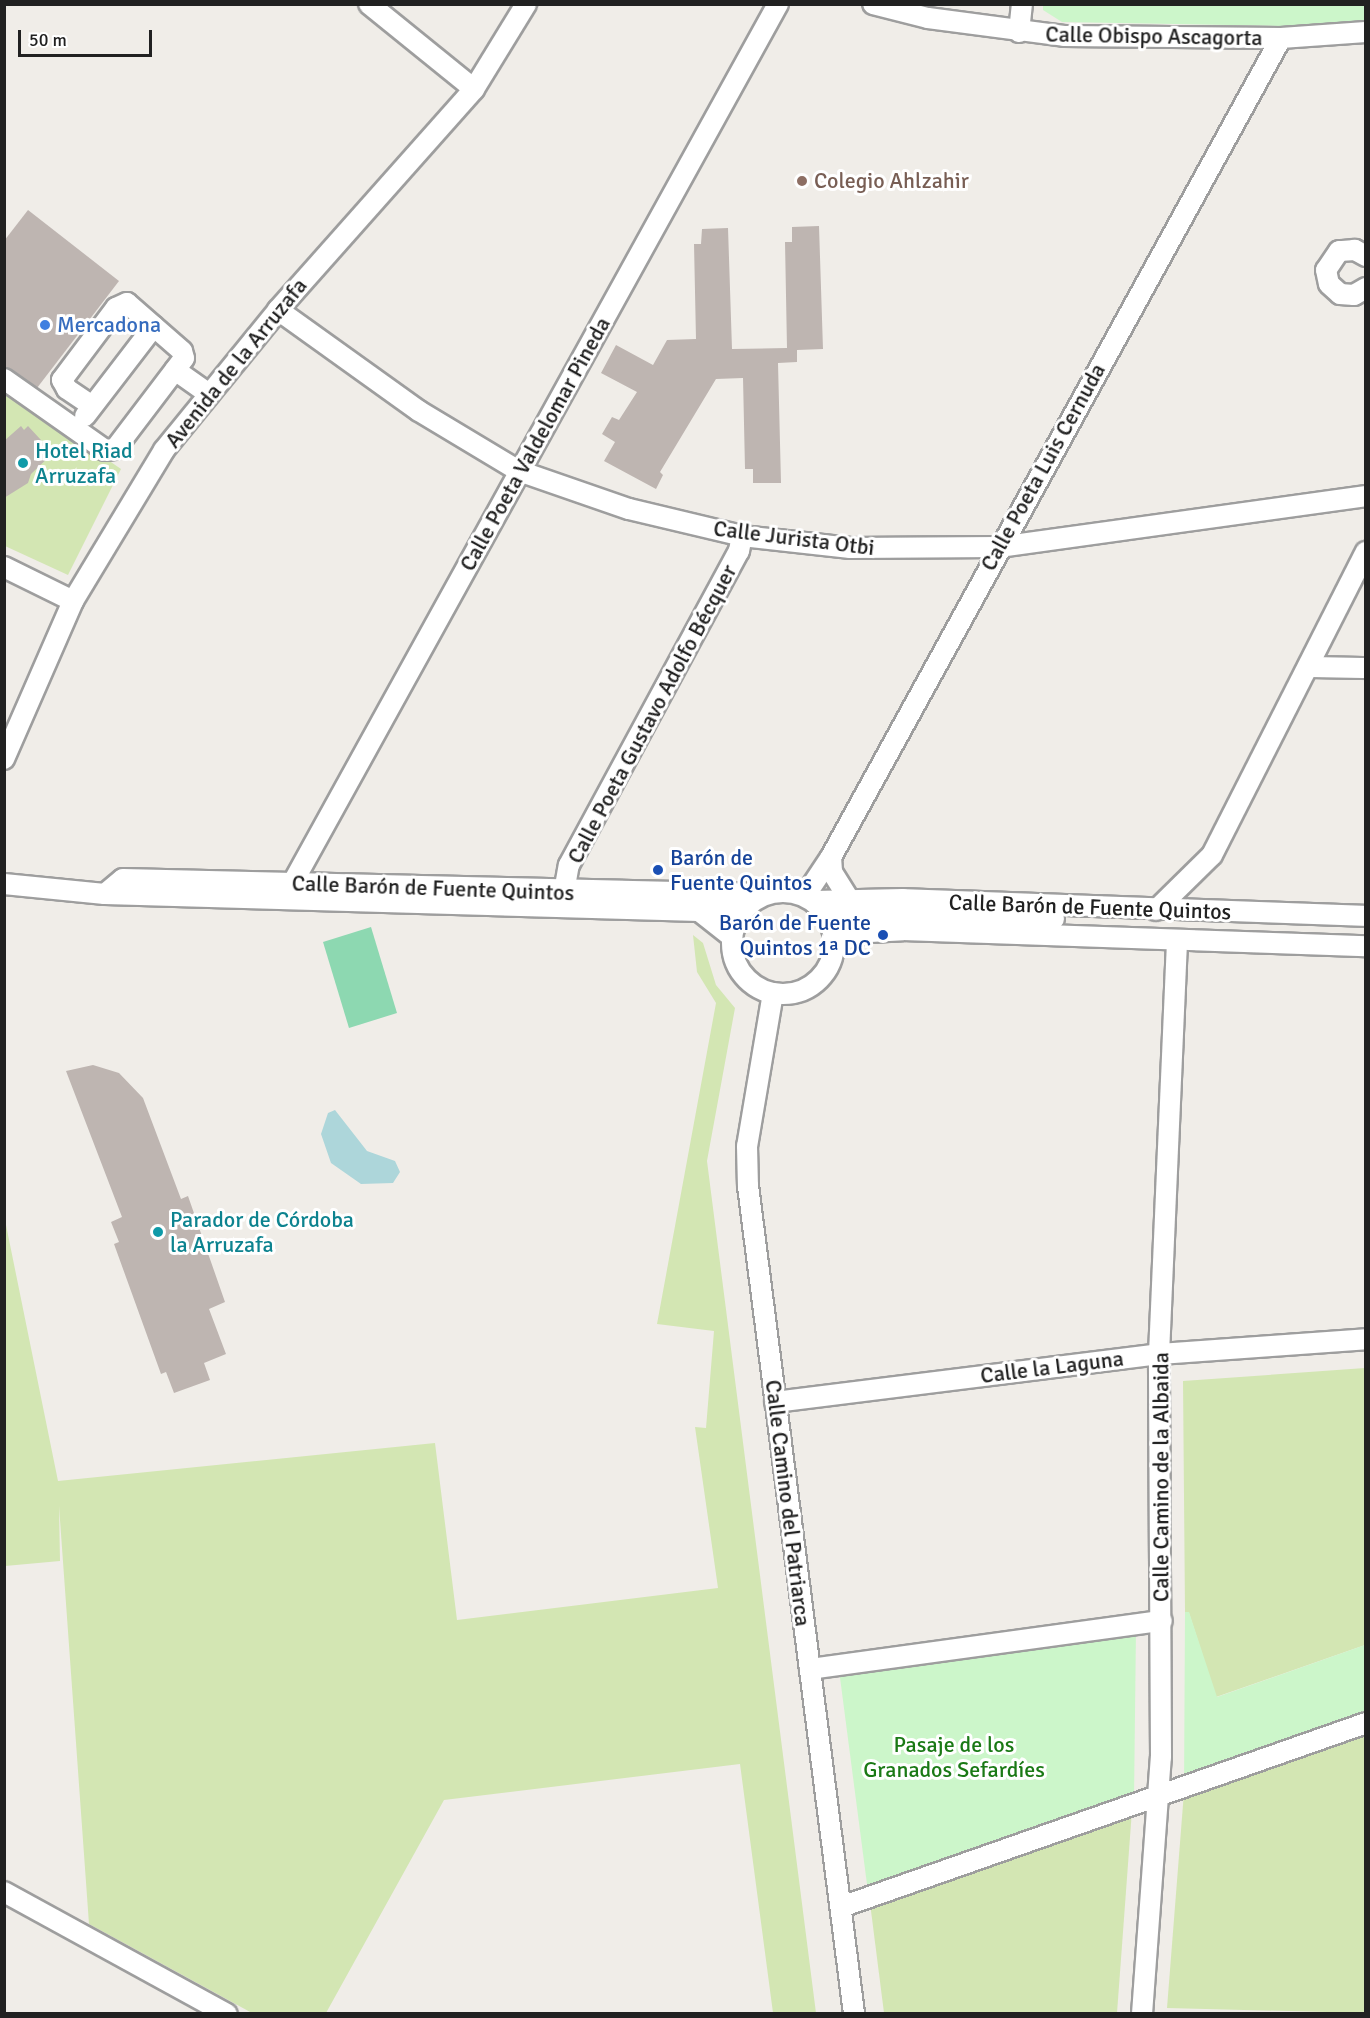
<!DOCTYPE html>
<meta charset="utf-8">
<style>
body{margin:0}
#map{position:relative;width:1370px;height:2018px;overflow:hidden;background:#f0ede8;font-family:Signika,sans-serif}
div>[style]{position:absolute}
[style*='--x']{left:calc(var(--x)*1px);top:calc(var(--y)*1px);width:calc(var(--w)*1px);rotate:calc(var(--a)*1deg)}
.grass>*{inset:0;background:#d3e6b3}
.park>*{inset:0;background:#ccf6ca}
.pitch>*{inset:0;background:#8dd8b1}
.water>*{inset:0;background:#add6da}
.building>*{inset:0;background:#beb5b1}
.roads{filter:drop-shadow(2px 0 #9e9e9e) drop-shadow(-2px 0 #9e9e9e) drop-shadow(0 2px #9e9e9e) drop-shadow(0 -2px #9e9e9e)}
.minor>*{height:20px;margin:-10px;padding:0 10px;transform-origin:10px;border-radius:10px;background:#fff}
.minor>.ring{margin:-10px;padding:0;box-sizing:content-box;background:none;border:20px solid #fff;border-radius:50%}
.dots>*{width:16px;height:16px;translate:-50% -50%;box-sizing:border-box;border:3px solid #fff;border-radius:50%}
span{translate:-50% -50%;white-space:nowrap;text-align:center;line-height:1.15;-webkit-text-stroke:6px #fff;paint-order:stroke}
.street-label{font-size:22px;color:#212121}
.education-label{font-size:22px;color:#785e54}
.left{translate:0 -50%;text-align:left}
.shop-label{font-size:22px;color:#366cbe}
.culture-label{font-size:22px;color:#0d838f}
.transit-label{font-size:22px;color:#164399}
.right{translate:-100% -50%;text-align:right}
.park-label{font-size:22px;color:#1a7915}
.frame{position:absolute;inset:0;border:6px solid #212121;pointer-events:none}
.scale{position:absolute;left:18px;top:30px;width:134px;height:27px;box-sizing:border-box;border:3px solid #212121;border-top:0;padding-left:8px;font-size:18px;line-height:21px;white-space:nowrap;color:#212121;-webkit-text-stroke:4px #fff;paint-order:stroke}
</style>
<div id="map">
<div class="grass">
<i style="clip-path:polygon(5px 389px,121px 469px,68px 575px,5px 546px)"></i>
<i style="clip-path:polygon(693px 935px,703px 943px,716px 985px,735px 1008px,707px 1161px,816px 2013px,773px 2013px,740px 1764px,444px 1800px,326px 2013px,252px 2013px,89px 1924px,59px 1506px,60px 1561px,5px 1566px,5px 1220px,58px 1481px,435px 1443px,457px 1620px,718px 1588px,695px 1427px,706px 1428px,714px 1331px,657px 1324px,716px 1003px,697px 972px)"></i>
<i style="clip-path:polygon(1365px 1368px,1365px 1645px,1216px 1697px,1189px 1613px,1185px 1612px,1183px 1381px)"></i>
<i style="clip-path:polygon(1365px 1729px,1365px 2013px,1167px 2008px,1184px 1792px)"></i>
<i style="clip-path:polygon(1132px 1810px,1117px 2013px,884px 2013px,870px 1903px)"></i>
</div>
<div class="park">
<i style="clip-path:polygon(1043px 5px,1365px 5px,1365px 21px,1280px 26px,1062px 22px,1043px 10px)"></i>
<i style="clip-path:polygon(1185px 1612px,1189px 1612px,1217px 1697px,1365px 1645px,1365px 1729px,1184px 1792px)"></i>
<i style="clip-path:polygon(1136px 1630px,1134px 1800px,868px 1892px,839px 1670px)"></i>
</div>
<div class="pitch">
<i style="clip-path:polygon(371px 927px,397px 1013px,349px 1028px,323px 942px)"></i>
</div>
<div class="water">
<i style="clip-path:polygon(335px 1110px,367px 1151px,395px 1161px,400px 1172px,393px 1183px,361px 1184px,331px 1163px,321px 1134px,328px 1113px)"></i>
</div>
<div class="building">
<i style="clip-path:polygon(28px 210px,119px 281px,37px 388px,4px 367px,4px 241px)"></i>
<i style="clip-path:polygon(819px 226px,823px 349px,797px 350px,797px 362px,778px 363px,781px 483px,753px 483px,753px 469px,745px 469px,743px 378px,716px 379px,660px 472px,663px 475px,656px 489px,604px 461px,615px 442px,602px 434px,612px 417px,619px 420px,637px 392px,601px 373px,616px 345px,653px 365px,667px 340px,696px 339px,694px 244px,701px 244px,702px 229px,728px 228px,732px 349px,787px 348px,785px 242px,792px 242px,792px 227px)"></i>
<i style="clip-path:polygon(21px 426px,24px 430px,28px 426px,53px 453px,31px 474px,28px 483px,4px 498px,4px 441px)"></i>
<i style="clip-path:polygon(93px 1065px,119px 1073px,143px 1098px,181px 1199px,188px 1196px,225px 1302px,209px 1309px,226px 1354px,204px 1363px,210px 1380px,174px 1393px,166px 1372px,161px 1374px,114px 1244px,119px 1242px,111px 1222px,122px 1217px,66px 1071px)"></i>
</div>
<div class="roads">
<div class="minor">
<i style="--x:369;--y:4;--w:135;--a:39"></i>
<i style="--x:873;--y:4;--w:57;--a:14.3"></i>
<i style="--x:928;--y:18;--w:137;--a:7.5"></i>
<i style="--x:1064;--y:36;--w:217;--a:0.5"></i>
<i style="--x:1281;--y:38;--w:85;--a:-4"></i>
<i style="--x:1019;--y:32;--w:28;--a:-84"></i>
<i style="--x:1366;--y:256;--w:13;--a:-151"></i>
<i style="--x:1355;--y:250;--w:16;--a:176"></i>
<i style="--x:1339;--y:251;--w:23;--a:124"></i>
<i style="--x:1326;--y:270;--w:14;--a:78"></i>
<i style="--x:1329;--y:284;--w:15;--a:42"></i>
<i style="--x:1340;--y:294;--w:14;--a:4"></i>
<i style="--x:1354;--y:295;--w:14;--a:-30"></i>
<i style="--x:278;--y:310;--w:173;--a:35.6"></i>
<i style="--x:419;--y:411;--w:117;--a:31"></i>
<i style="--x:519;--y:471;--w:116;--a:19.1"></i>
<i style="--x:629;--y:509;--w:116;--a:13.4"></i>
<i style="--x:742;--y:536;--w:109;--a:6.3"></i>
<i style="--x:850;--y:548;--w:149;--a:-0.4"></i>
<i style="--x:999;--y:547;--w:371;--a:-7.9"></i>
<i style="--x:175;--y:370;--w:42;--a:35.2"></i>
<i style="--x:4;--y:379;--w:123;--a:35.1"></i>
<i style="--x:105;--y:450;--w:10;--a:-6"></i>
<i style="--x:115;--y:449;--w:114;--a:-52.8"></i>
<i style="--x:184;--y:358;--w:7;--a:-106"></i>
<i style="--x:182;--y:351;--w:73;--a:-138.9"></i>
<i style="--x:127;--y:303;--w:12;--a:156"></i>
<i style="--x:116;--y:308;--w:90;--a:126.9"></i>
<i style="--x:62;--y:380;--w:10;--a:61"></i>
<i style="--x:67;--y:389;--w:30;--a:34"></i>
<i style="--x:85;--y:416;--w:113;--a:-52.5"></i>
<i style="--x:4;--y:567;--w:77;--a:26.2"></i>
<i style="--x:1308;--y:667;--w:58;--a:1"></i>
<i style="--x:4;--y:759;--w:172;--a:-66.4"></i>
<i style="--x:73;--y:601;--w:176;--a:-58.9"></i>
<i style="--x:164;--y:450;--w:181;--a:-50.8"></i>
<i style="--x:278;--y:310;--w:295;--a:-48.4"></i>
<i style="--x:474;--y:89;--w:100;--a:-58.5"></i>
<i style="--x:831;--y:857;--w:15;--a:86"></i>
<i style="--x:832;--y:872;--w:31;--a:58"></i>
<i style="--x:4;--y:884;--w:101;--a:5.7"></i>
<i style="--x:105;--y:894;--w:594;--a:1.64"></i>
<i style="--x:699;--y:911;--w:45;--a:-2.5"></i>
<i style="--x:292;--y:884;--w:1005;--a:-61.09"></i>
<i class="ring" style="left:732px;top:892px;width:82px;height:82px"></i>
<i style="--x:564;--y:892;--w:27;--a:-80"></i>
<i style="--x:569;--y:865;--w:357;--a:-61.6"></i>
<i style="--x:739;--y:551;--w:15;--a:-79"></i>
<i style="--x:105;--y:894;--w:23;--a:-40"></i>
<i style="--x:123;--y:879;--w:642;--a:1.34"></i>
<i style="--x:805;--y:896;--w:47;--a:-56.3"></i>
<i style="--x:831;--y:857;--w:934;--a:-61.21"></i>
<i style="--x:814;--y:901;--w:89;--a:-1.3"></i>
<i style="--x:903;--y:899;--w:463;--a:2.1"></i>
<i style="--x:1156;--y:910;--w:78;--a:-44.5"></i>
<i style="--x:1212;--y:855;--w:340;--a:-63.1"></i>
<i style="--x:699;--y:911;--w:42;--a:38.2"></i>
<i style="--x:828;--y:918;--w:34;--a:-7"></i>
<i style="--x:862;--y:914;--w:192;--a:1.5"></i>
<i style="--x:834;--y:942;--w:37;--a:-16"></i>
<i style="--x:870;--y:932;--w:33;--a:-3"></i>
<i style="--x:903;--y:930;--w:463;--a:2"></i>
<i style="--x:773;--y:993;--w:155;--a:99.6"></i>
<i style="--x:747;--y:1146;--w:40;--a:88.6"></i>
<i style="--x:748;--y:1186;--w:835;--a:82.7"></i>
<i style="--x:775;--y:1402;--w:387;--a:-7.1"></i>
<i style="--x:1159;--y:1354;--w:208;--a:-4.1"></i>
<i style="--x:810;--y:1669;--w:355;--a:-7.8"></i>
<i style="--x:4;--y:1892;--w:254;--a:28.7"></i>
<i style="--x:841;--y:1907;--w:556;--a:-19.31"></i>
<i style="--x:1142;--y:2014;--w:258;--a:-85.8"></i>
<i style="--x:1161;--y:1757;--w:403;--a:-90.3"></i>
<i style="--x:1159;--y:1354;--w:414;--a:-87.5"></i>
</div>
</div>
<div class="dots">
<i style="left:802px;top:181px;background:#8d6e63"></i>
<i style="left:45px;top:325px;background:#3f7fe0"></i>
<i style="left:23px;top:463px;background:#0f9aa8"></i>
<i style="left:658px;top:870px;background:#1a4fb4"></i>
<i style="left:883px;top:935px;background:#1a4fb4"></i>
<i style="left:158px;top:1232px;background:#0f9aa8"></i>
</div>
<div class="street-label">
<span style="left:1154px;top:36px;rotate:1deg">Calle Obispo Ascagorta</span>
<span style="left:236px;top:363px;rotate:-51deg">Avenida de la Arruzafa</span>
<span style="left:535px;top:444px;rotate:-61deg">Calle Poeta Valdelomar Pineda</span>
<span style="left:1043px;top:467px;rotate:-61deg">Calle Poeta Luis Cernuda</span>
<span style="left:794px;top:538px;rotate:7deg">Calle Jurista Otbi</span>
<span style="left:652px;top:714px;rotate:-62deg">Calle Poeta Gustavo Adolfo Bécquer</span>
<span style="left:433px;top:888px;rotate:2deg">Calle Barón de Fuente Quintos</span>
<span style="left:1090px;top:907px;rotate:2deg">Calle Barón de Fuente Quintos</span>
<span style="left:1052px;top:1367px;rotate:-7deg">Calle la Laguna</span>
<span style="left:1161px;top:1477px;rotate:-90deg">Calle Camino de la Albaida</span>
<span style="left:788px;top:1503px;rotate:83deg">Calle Camino del Patriarca</span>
</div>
<div class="education-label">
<span class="left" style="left:814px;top:181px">Colegio Ahlzahir</span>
</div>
<div class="shop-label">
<span class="left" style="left:57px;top:325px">Mercadona</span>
</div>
<div class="culture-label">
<span class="left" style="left:35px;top:463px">Hotel Riad<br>Arruzafa</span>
<span class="left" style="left:170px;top:1232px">Parador de Córdoba<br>la Arruzafa</span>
</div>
<div class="transit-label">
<span class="left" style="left:670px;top:870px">Barón de<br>Fuente Quintos</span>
<span class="right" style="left:871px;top:935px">Barón de Fuente<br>Quintos 1ª DC</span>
</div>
<div class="park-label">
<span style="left:954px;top:1757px">Pasaje de los<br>Granados Sefardíes</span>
</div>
<div class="frame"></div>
<div class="scale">50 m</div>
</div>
